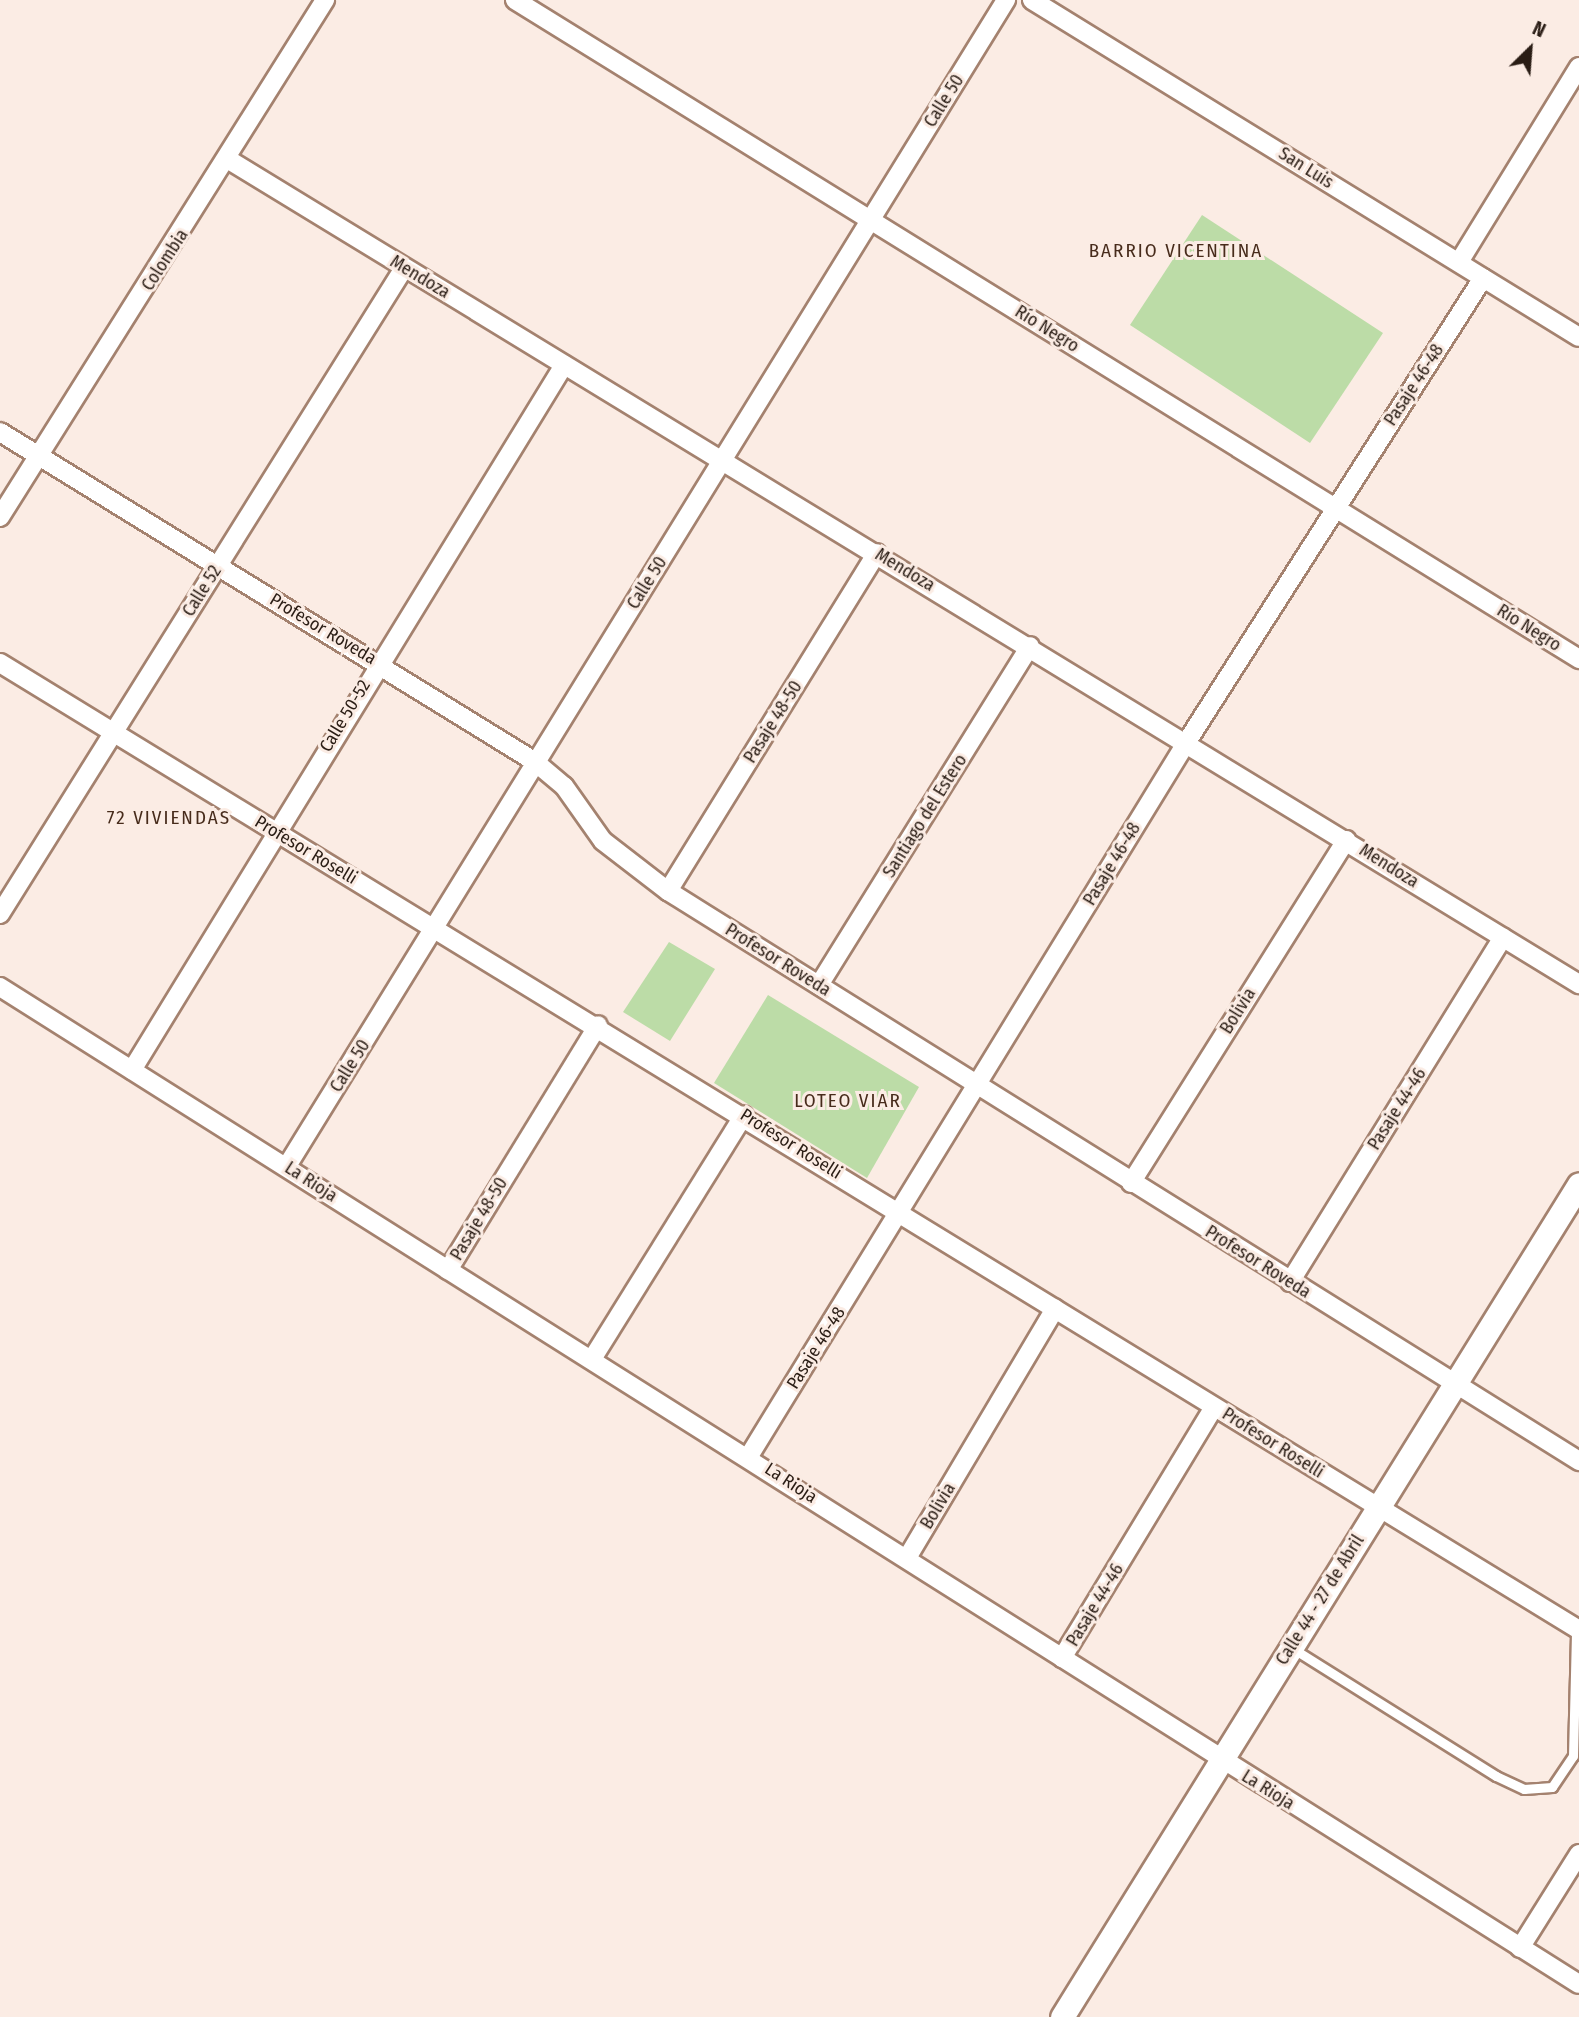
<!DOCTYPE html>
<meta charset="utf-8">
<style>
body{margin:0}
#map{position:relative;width:1579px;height:2017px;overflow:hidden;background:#fbece4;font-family:"Fira Sans Condensed",sans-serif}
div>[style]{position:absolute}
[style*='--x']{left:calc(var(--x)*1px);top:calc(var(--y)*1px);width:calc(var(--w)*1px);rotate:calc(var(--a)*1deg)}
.green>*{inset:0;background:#bcdca7}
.roads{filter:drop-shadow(2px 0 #a4826f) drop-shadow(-2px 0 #a4826f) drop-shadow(0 2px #a4826f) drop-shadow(0 -2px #a4826f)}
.service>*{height:9px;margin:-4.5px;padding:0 4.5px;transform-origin:4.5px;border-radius:4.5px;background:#fff}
.minor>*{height:18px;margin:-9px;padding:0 9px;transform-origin:9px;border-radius:9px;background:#fff}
.tertiary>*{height:23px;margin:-11.5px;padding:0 11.5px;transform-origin:11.5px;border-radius:11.5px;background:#fff}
span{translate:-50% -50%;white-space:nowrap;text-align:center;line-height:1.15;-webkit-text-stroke:6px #fbece4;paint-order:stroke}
.street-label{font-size:18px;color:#2a1d15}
.neighbourhood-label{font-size:19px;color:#472b1b;letter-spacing:2px}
.north{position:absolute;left:1495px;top:14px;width:70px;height:70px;-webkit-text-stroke:5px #fbece4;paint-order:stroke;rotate:25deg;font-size:19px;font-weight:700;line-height:28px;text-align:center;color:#2a1d15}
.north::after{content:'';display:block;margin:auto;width:24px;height:32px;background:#2a1d15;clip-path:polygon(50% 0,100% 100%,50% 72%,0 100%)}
</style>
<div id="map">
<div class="green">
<i style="clip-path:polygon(1202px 215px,1383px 333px,1310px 443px,1130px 325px)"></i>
<i style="clip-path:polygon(669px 942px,715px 969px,670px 1041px,623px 1012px)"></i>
<i style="clip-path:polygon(768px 995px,919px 1087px,867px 1178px,714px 1083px)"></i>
</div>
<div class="roads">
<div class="service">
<i style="--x:1292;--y:1648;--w:241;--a:32.1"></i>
<i style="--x:1496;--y:1776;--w:31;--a:25"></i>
<i style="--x:1524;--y:1789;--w:28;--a:-4"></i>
<i style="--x:1552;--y:1787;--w:37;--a:-56"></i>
<i style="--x:1573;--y:1756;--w:127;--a:-88.6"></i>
</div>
<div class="minor">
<i style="--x:515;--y:0;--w:1252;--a:31.77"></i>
<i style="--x:1032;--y:0;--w:642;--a:31.64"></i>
<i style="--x:229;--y:160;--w:1582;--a:31.4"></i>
<i style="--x:1459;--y:262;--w:229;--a:-58.4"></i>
<i style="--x:0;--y:432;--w:627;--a:31.64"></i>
<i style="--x:534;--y:761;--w:39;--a:40"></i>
<i style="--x:564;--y:786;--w:67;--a:54.7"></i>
<i style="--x:603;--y:841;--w:82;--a:37.6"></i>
<i style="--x:668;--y:891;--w:1075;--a:32.03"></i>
<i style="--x:0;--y:517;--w:611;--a:-57.85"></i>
<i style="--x:0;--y:663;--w:1852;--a:31.48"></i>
<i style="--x:668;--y:891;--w:397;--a:-58.3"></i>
<i style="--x:0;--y:914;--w:762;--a:-57.98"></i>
<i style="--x:819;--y:985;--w:399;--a:-58.1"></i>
<i style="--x:0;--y:987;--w:1867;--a:32.27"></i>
<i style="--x:132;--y:1070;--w:827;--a:-58.5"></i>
<i style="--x:287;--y:1166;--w:1370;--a:-58.34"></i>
<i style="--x:1131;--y:1183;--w:405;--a:-57.9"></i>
<i style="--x:448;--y:1270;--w:287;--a:-58.5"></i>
<i style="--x:1290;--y:1282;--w:405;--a:-58.3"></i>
<i style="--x:592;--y:1359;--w:287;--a:-58.1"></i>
<i style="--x:749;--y:1456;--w:840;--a:-58.49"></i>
<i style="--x:1188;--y:740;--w:548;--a:-57.44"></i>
<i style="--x:907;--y:1558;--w:290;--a:-59.3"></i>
<i style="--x:1062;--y:1658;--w:293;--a:-58.8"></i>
<i style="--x:1520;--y:1948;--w:111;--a:-57.9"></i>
</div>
<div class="tertiary">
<i style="--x:1062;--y:2017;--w:980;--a:-58.17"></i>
</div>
</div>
<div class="street-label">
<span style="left:944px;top:101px;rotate:-58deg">Calle 50</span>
<span style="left:1306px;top:168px;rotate:32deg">San Luis</span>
<span style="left:165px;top:260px;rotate:-57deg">Colombia</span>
<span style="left:420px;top:277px;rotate:31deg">Mendoza</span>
<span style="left:1047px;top:329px;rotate:32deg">Río Negro</span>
<span style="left:1414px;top:385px;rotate:-57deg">Pasaje 46-48</span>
<span style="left:905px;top:570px;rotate:31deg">Mendoza</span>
<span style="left:647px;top:583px;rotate:-58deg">Calle 50</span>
<span style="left:202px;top:591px;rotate:-58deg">Calle 52</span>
<span style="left:1529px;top:628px;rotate:32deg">Río Negro</span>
<span style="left:323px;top:629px;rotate:31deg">Profesor Roveda</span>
<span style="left:345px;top:716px;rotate:-59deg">Calle 50-52</span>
<span style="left:773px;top:722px;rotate:-58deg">Pasaje 48-50</span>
<span style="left:925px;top:816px;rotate:-58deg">Santiago del Estero</span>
<span style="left:306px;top:850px;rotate:31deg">Profesor Roselli</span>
<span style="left:1112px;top:864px;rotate:-59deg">Pasaje 46-48</span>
<span style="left:1389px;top:866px;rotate:32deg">Mendoza</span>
<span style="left:778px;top:960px;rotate:32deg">Profesor Roveda</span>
<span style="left:1238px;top:1011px;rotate:-58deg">Bolivia</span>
<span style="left:350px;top:1066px;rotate:-58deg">Calle 50</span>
<span style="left:1397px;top:1109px;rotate:-58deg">Pasaje 44-46</span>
<span style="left:791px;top:1144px;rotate:32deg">Profesor Roselli</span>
<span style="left:311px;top:1182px;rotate:33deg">La Rioja</span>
<span style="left:479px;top:1219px;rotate:-59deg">Pasaje 48-50</span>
<span style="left:1258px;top:1262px;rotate:32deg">Profesor Roveda</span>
<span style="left:816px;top:1348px;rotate:-58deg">Pasaje 46-48</span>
<span style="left:1273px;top:1443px;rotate:32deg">Profesor Roselli</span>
<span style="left:791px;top:1483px;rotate:33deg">La Rioja</span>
<span style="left:938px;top:1506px;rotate:-59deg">Bolivia</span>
<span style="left:1320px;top:1600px;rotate:-58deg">Calle 44 - 27 de Abril</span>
<span style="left:1095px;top:1605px;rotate:-59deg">Pasaje 44-46</span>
<span style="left:1268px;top:1790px;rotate:32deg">La Rioja</span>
</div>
<div class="neighbourhood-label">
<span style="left:1176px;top:251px">BARRIO VICENTINA</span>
<span style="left:169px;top:818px">72 VIVIENDAS</span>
<span style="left:848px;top:1101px">LOTEO VIAR</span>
</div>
<div class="north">N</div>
</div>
